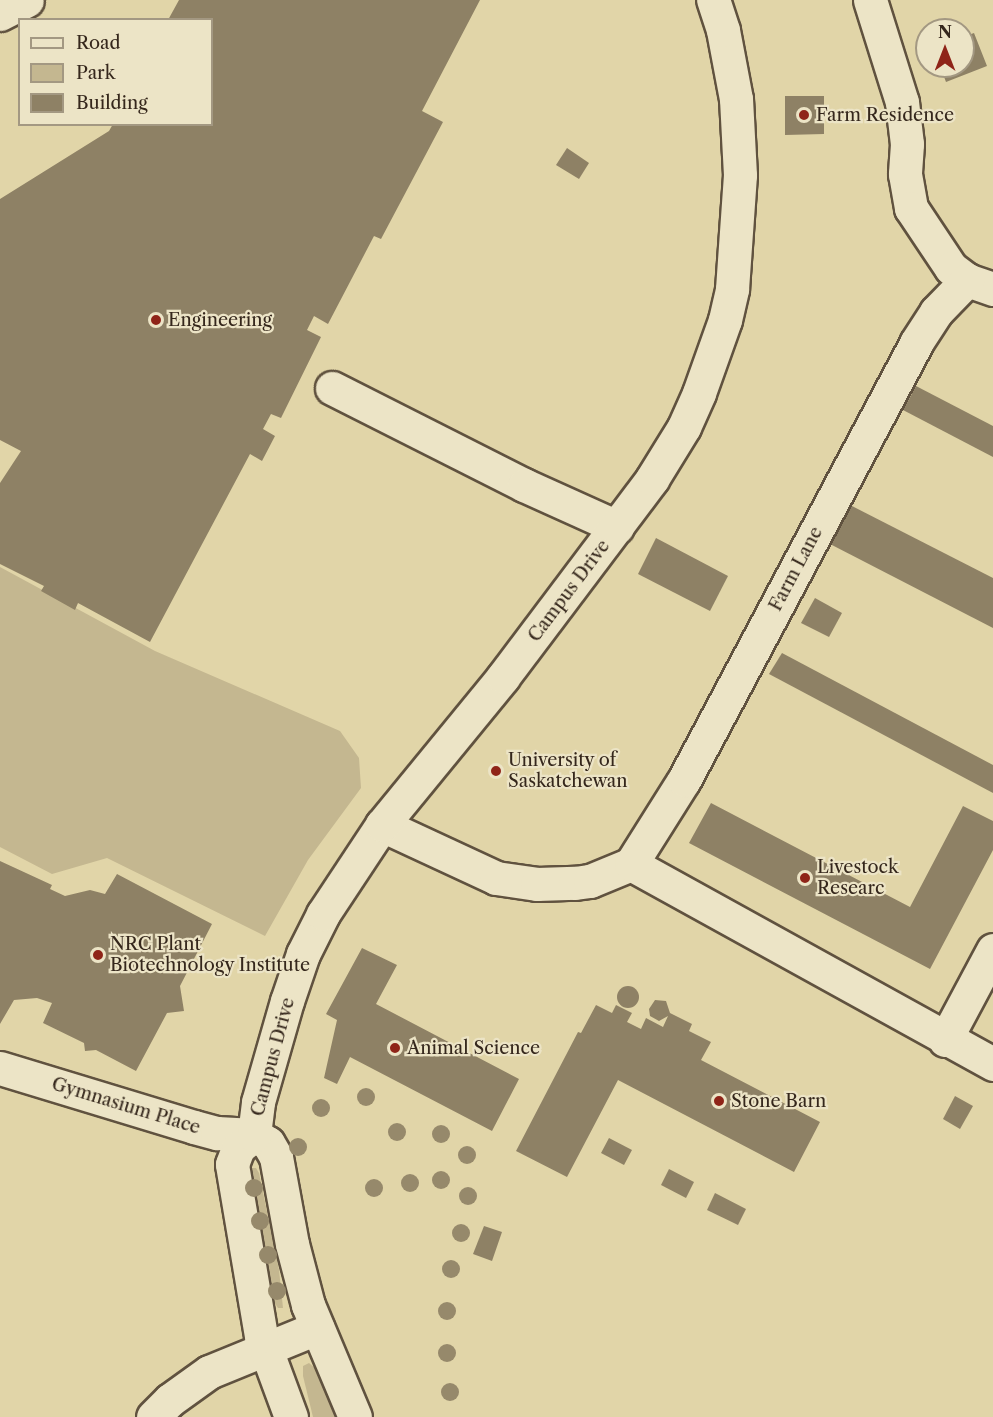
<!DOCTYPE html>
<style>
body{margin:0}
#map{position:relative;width:993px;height:1417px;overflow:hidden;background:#e1d5a8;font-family:"Libre Caslon Text",serif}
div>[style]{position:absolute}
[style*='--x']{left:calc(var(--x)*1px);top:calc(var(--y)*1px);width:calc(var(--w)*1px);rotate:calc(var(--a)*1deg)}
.green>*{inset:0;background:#c4b790}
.building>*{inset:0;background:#8e8165}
.round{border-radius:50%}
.roads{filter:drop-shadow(2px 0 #60523f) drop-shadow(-2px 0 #60523f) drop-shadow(0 2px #60523f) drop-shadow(0 -2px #60523f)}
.minor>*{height:33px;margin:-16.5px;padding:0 16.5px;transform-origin:16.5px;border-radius:16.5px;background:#ece4c6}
.trees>*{width:18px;height:18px;margin:-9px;border-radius:50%;background:#96896b}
.dots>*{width:16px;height:16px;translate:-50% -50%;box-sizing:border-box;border:3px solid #ece4c6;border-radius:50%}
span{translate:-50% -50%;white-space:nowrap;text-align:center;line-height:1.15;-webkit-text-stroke:4.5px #ece4c6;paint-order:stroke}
.poi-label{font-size:18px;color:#35271c}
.left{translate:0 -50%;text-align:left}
.street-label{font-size:18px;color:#35271c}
.legend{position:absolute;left:18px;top:18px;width:195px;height:108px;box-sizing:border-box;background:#ece4c6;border:2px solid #a39882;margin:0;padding:8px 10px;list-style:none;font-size:18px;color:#35271c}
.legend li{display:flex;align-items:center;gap:12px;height:30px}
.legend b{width:30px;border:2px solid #a39882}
.north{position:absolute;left:915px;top:18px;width:60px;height:60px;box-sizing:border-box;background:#ece4c6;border:2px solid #a39882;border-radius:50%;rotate:0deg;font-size:16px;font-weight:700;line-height:24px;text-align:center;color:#35271c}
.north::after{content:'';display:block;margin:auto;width:21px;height:27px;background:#8f2418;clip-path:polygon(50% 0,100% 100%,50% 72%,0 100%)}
</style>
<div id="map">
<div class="green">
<i style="clip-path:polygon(0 567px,155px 651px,340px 731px,359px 758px,361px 788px,308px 860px,265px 936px,107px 858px,52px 874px,0 847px)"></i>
<i style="clip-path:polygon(250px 1168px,256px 1168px,259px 1173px,279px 1270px,283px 1308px,278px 1308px,270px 1296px,248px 1182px)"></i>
<i style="clip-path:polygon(309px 1363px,315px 1368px,325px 1384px,339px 1417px,313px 1417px,303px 1376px,303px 1366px)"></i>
</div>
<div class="building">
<i style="clip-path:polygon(179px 0,480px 0,422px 111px,443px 122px,381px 239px,374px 236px,328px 324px,314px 316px,307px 330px,321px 337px,281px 418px,271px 414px,263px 429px,275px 436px,262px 461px,250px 454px,150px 642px,78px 603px,75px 610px,41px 591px,44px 586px,0 564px,0 483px,21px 451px,0 440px,0 199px,109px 131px,113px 124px,212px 124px,212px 20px,168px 20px)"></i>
<i style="clip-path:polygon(974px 33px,987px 66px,946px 82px,940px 66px,963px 66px,963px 37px)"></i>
<i style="clip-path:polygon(785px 96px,824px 96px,824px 134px,785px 135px)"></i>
<i style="clip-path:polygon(567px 148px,589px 163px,579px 179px,556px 165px)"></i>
<i style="clip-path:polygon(916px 386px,993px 426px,993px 457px,903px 410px)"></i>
<i style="clip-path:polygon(850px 505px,993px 578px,993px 628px,830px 544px)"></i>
<i style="clip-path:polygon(656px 538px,728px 576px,710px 611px,638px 574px)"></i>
<i style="clip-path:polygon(815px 598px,842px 613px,829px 637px,801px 623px)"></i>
<i style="clip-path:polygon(782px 653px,993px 765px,993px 793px,769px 674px)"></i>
<i style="clip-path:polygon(711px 803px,910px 907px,963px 806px,993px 821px,993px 850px,930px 969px,689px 843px)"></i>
<i style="clip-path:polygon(0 861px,52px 885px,50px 889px,65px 896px,90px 890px,105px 894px,117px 874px,212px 924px,180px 986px,184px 1011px,167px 1013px,136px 1071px,96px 1050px,85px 1051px,84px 1043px,43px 1023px,52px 1003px,37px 998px,14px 1000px,0 1024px)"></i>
<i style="clip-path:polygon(362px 948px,397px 965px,376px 1004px,519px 1079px,492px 1131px,350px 1057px,337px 1084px,324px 1078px,337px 1020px,326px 1014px)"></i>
<i class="round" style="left:617px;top:986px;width:22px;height:22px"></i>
<i style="clip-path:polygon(655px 1000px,666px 1001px,670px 1013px,692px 1024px,689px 1031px,711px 1042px,701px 1060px,820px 1122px,794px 1172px,618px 1080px,567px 1177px,516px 1151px,578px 1032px,581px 1033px,596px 1005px,612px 1013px,616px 1005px,632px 1013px,627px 1022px,641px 1029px,646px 1018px,663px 1027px,668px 1016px,659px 1021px,650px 1016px,649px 1009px)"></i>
<i style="clip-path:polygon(955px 1096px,973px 1106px,960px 1129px,943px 1119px)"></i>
<i style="clip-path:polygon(609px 1138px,632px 1150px,624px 1165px,601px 1153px)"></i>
<i style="clip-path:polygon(669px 1169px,694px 1182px,686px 1198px,661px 1185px)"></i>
<i style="clip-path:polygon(715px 1193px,746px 1209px,738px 1225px,707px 1210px)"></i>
<i style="clip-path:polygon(484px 1226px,502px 1232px,492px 1261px,473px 1254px)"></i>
</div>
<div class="roads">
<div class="minor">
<i style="--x:870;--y:0;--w:107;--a:72.6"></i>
<i style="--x:902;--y:102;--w:42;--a:83.2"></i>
<i style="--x:907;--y:144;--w:30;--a:94"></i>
<i style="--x:905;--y:174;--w:35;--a:80"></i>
<i style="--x:911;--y:208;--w:72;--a:56.3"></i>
<i style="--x:951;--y:268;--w:20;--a:37"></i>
<i style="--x:967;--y:280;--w:28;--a:19"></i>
<i style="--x:0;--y:14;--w:30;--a:-27"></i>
<i style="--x:332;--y:388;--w:215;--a:26.8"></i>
<i style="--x:524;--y:485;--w:102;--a:24.3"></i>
<i style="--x:382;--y:825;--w:126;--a:24.9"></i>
<i style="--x:496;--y:878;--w:41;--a:8.3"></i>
<i style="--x:537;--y:884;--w:38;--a:-2"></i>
<i style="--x:575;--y:883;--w:15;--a:-8"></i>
<i style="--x:590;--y:881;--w:44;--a:-22.5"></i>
<i style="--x:631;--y:864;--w:99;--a:-57.8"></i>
<i style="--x:684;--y:780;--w:495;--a:-62"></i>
<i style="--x:916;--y:343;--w:37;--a:-57"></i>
<i style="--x:936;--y:312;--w:45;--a:-45.9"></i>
<i style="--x:631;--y:864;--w:414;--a:28.9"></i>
<i style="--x:945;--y:1040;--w:102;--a:-61.9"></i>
<i style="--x:0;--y:1068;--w:203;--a:16.9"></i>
<i style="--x:194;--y:1127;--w:24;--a:15"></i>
<i style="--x:217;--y:1133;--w:37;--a:3"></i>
<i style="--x:254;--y:1135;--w:16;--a:30"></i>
<i style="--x:268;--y:1143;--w:16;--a:60"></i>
<i style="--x:276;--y:1157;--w:88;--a:79.6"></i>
<i style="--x:292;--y:1244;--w:63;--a:75.3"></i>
<i style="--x:308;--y:1305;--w:121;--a:67.2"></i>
<i style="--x:153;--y:1417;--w:24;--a:-45"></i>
<i style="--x:170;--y:1400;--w:48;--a:-35.7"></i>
<i style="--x:209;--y:1372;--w:117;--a:-22.2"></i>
<i style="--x:291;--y:1417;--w:86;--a:-110.3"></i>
<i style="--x:261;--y:1336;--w:174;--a:-99.6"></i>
<i style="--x:232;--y:1164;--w:17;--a:-69"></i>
<i style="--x:238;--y:1148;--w:21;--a:-39"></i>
<i style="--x:254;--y:1135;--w:33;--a:-83"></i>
<i style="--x:258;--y:1102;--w:105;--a:-74"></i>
<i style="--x:287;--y:1001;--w:50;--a:-71.2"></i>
<i style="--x:303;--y:954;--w:45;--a:-63.4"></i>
<i style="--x:323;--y:914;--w:107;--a:-56.5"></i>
<i style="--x:382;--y:825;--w:191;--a:-50.7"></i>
<i style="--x:503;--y:677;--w:248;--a:-53"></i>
<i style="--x:652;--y:479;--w:61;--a:-58.4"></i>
<i style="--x:684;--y:427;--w:37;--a:-66"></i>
<i style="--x:699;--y:393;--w:77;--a:-70.4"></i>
<i style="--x:725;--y:320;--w:32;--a:-77"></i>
<i style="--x:732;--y:289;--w:114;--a:-86"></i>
<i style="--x:740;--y:175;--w:76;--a:-93"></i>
<i style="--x:736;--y:99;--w:70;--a:-100.7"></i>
<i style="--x:723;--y:30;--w:32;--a:-108"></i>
</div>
</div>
<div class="trees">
<i style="left:366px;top:1097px"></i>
<i style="left:321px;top:1108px"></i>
<i style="left:397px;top:1132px"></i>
<i style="left:441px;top:1134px"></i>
<i style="left:298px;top:1147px"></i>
<i style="left:467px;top:1155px"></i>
<i style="left:441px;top:1180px"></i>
<i style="left:410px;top:1183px"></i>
<i style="left:254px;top:1188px"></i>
<i style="left:374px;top:1188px"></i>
<i style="left:468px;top:1196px"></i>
<i style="left:260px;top:1221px"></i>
<i style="left:461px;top:1233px"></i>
<i style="left:268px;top:1255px"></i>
<i style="left:451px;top:1269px"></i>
<i style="left:277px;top:1291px"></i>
<i style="left:447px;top:1311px"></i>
<i style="left:447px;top:1353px"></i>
<i style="left:450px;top:1392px"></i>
</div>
<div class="dots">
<i style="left:804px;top:115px;background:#8f2418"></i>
<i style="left:156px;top:320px;background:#8f2418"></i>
<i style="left:496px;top:771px;background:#8f2418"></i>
<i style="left:805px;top:878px;background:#8f2418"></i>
<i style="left:98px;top:955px;background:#8f2418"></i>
<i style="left:395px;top:1048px;background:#8f2418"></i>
<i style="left:719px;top:1101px;background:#8f2418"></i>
</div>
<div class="poi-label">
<span class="left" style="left:816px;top:115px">Farm Residence</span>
<span class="left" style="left:168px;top:320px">Engineering</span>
<span class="left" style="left:508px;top:771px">University of<br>Saskatchewan</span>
<span class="left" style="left:817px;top:878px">Livestock<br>Researc</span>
<span class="left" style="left:110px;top:955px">NRC Plant<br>Biotechnology Institute</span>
<span class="left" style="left:407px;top:1048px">Animal Science</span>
<span class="left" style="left:731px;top:1101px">Stone Barn</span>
</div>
<div class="street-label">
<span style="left:796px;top:569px;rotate:-62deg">Farm Lane</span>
<span style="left:569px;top:591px;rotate:-53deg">Campus Drive</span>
<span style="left:273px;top:1057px;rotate:-75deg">Campus Drive</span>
<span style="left:126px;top:1106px;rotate:17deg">Gymnasium Place</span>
</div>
<ul class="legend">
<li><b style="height:8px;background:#ece4c6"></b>Road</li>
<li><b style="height:16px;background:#c4b790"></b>Park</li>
<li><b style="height:16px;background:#8e8165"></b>Building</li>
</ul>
<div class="north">N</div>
</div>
